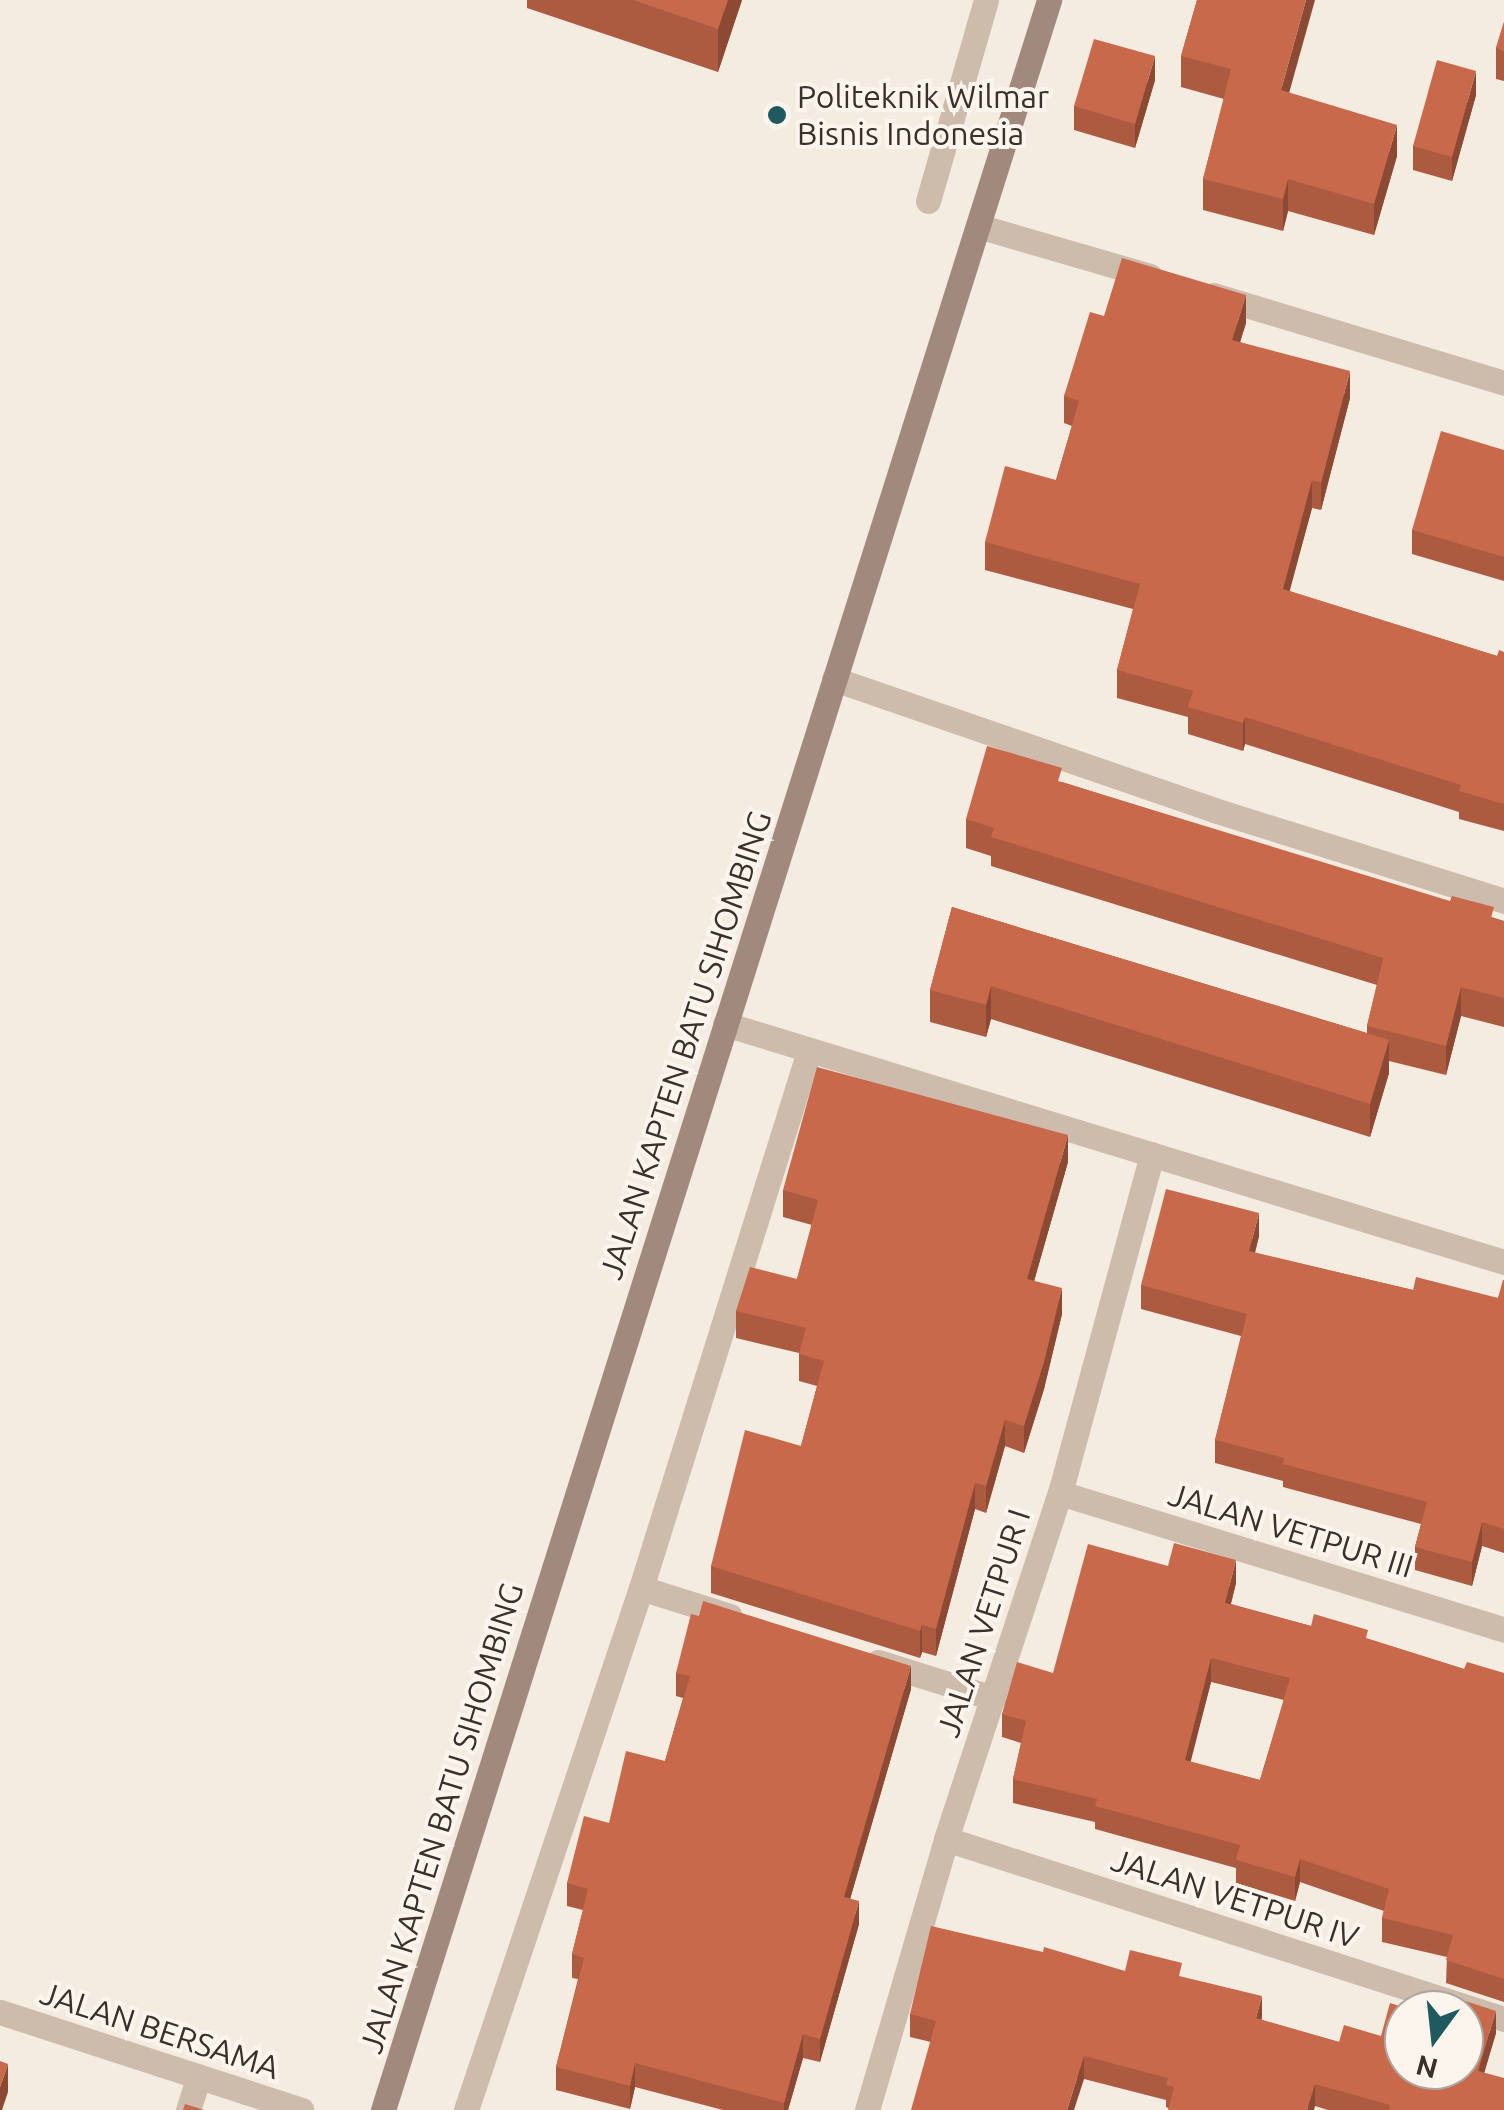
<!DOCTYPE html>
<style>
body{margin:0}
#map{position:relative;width:1504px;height:2110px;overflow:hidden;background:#f4ebe1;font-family:Ubuntu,sans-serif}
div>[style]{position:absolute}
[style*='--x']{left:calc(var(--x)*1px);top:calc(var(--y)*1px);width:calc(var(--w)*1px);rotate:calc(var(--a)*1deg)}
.lane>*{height:25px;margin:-12.5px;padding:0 12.5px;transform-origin:12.5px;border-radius:12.5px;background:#cdbbac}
.street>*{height:25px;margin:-12.5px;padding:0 12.5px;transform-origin:12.5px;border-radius:12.5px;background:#cdbbac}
.secondary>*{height:25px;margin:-12.5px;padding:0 12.5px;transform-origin:12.5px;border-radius:12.5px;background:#a18a7d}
.wall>*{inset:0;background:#ac5a40}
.shaded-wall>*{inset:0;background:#8c4a34}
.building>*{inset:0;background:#c8694b}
.dots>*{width:28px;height:28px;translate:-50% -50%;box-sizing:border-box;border:5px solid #fbf5ee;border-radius:50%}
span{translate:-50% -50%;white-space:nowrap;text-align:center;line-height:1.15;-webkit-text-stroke:8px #fbf5ee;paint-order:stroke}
.poi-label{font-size:32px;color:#3b302b}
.left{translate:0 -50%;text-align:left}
.street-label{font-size:32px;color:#3b302b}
.north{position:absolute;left:1384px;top:1990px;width:100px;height:100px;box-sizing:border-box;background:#fbf5ee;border:2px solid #aea6a0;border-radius:50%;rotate:195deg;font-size:28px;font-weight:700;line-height:40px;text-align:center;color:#3b302b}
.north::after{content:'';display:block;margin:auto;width:35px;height:45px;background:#1f5a5e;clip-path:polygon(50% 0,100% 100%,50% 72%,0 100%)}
</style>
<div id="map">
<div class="lane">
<i style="--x:928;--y:201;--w:209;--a:-73.9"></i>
</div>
<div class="street">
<i style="--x:978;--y:226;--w:179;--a:16.2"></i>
<i style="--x:1213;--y:295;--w:304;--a:16.8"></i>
<i style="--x:834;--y:679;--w:402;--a:19"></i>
<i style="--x:1214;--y:810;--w:304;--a:17.4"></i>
<i style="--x:725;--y:1024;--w:815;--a:16.99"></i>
<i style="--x:1060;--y:1493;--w:465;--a:17.1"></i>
<i style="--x:641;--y:1588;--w:93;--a:17.5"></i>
<i style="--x:878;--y:1662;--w:121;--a:17.4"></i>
<i style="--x:946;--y:1839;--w:586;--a:17.88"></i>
<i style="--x:0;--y:2012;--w:317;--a:18"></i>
<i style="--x:188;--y:2110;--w:35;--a:-72"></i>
<i style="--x:466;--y:2110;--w:551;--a:-71.47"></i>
<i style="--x:641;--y:1588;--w:563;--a:-72.63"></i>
<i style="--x:867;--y:2110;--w:282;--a:-73.7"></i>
<i style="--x:946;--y:1839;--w:364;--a:-71.8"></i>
<i style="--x:1060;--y:1493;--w:351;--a:-74.8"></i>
</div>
<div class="secondary">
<i style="--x:383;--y:2110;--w:2213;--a:-72.48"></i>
</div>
<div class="wall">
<i style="clip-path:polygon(527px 0,742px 0,718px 72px,527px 8px)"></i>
<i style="clip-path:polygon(1197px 0,1289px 93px,1397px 156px,1374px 235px,1288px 211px,1283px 231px,1203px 210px,1203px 179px,1224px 99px,1181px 87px,1181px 56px)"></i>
<i style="clip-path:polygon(1504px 22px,1504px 81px,1496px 79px,1496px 48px)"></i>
<i style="clip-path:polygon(1155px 80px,1135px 148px,1074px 130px,1074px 106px)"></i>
<i style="clip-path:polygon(1476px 95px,1452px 181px,1413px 170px,1413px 146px)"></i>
<i style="clip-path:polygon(1104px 316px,1246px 323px,1240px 342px,1350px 398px,1321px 510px,1312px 508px,1289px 591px,1497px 656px,1504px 652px,1504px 831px,1459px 819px,1459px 812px,1245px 744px,1243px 751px,1188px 734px,1188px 717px,1117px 698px,1117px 670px,1133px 609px,985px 570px,985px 542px,1056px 480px,1072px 426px,1064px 423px,1064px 396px)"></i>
<i style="clip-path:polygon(1504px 450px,1504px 581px,1412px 554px,1412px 530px)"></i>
<i style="clip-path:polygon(1062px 782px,1504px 921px,1504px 1027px,1461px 1016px,1446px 1075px,1389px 1061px,1389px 1073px,1370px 1137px,991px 1019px,986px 1037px,930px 1022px,930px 990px,952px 907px,1367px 1033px,1367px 1026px,1377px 985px,991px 866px,991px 856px,966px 848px,966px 819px)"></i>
<i style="clip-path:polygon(1068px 1162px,1034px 1281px,1062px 1314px,1044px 1389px,1024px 1453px,1005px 1446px,986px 1513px,975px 1509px,936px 1656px,922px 1652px,920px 1658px,711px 1593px,711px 1566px,801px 1446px,817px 1386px,799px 1381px,799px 1353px,736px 1338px,736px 1311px,797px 1279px,812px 1225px,783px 1217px,783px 1190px)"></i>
<i style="clip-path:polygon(1259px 1236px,1255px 1253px,1413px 1290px,1498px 1298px,1504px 1280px,1504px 1553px,1482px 1546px,1472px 1586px,1415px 1570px,1415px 1547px,1421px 1524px,1283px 1487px,1283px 1481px,1215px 1463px,1215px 1440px,1241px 1336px,1141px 1309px,1141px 1285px)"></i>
<i style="clip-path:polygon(evenodd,1236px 1583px,1231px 1604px,1311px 1626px,1368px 1639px,1464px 1669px,1504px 1673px,1504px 2002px,1446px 1983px,1447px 1957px,1382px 1942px,1382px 1918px,1384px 1911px,1300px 1882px,1295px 1901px,1236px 1883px,1236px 1868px,1095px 1829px,1095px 1822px,1013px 1803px,1013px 1779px,1021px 1743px,1002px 1737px,1002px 1714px,1053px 1673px,1236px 1583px,1211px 1682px,1284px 1700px,1260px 1780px,1190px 1762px,1211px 1682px)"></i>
<i style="clip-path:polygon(676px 1673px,911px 1689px,850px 1899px,859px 1924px,820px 2062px,803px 2058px,788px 2110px,723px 2110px,635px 2087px,630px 2109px,556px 2090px,556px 2067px,578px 1979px,572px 1978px,572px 1954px,583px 1910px,567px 1906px,567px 1883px,609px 1823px,665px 1761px,683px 1698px,676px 1696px)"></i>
<i style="clip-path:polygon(1125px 1971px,1182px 1977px,1261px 2020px,1339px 2042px,1381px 2036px,1496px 2033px,1484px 2073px,1504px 2110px,1328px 2110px,1315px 2106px,1168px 2108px,1166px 2107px,1166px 2100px,1084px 2079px,910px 2037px,910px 2014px)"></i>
</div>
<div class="shaded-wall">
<i style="clip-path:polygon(728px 0,742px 0,718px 72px,718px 29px)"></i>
<i style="clip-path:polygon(1306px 0,1315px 0,1281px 122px,1281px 90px)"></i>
<i style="clip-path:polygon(1155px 56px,1155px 80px,1135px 148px,1135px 124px)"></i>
<i style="clip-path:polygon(1476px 71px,1476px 95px,1452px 181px,1452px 157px)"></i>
<i style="clip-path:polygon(1397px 125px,1397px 156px,1374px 235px,1374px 204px)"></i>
<i style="clip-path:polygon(1288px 179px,1288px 211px,1283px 231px,1283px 199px)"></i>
<i style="clip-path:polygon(1246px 295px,1246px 323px,1232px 368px,1232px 340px)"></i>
<i style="clip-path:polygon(1350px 371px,1350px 398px,1321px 510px,1321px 483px)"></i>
<i style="clip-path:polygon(1312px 480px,1312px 508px,1283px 616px,1283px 589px)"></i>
<i style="clip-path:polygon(1245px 717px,1245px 744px,1243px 751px,1243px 723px)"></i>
<i style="clip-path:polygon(991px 986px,991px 1019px,986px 1037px,986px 1005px)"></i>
<i style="clip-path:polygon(1461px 987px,1461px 1016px,1446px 1075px,1446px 1046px)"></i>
<i style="clip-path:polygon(1389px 1040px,1389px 1073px,1370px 1137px,1370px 1104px)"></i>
<i style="clip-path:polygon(1068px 1135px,1068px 1162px,1027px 1306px,1027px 1279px)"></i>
<i style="clip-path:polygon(1259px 1213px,1259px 1236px,1249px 1275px,1249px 1251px)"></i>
<i style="clip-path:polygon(1062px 1288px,1062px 1314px,1044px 1389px,1024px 1453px,1024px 1426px)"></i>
<i style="clip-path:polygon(1005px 1420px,1005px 1446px,986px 1513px,986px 1486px)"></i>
<i style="clip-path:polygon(975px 1483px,975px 1509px,936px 1656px,936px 1629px)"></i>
<i style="clip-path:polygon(1482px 1522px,1482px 1546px,1472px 1586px,1472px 1562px)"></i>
<i style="clip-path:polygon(1236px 1560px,1236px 1583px,1225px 1626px,1225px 1603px)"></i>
<i style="clip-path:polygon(922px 1625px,922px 1652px,920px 1658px,920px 1631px)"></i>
<i style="clip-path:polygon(1211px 1658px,1211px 1682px,1185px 1784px,1185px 1760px)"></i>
<i style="clip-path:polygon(911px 1666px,911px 1689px,844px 1920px,844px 1897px)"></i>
<i style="clip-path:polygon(1300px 1859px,1300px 1882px,1295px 1901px,1295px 1877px)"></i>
<i style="clip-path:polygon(859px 1901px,859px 1924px,820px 2062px,820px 2039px)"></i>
<i style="clip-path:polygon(1262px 1996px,1262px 2018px,1256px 2041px,1256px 2018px)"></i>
<i style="clip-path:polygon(1496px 2011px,1496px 2033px,1478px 2094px,1478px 2071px)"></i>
<i style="clip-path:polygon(803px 2034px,803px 2058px,788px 2110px,784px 2110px,784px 2103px)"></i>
<i style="clip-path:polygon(1084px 2056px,1084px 2079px,1074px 2110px,1067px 2110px)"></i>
<i style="clip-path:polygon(635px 2063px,635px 2087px,630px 2109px,630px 2086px)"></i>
<i style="clip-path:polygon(8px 2064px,8px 2092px,2px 2110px,0 2110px,0 2087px)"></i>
<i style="clip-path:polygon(1315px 2084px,1315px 2106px,1314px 2110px,1307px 2110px)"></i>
</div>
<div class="building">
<i style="clip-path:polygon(633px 0,728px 0,718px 29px)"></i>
<i style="clip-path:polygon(1197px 0,1306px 0,1281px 90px,1397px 125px,1374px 204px,1288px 179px,1283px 199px,1203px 179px,1231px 69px,1181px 56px)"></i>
<i style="clip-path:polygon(1504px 22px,1504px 51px,1496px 48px)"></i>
<i style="clip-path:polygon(1094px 39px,1155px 56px,1135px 124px,1074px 106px)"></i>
<i style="clip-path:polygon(1437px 60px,1476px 71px,1452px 157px,1413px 146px)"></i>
<i style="clip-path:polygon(1122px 258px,1246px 295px,1232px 340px,1350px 371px,1321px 483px,1312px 480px,1283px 589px,1497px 656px,1499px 650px,1504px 652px,1504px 804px,1459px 791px,1461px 785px,1245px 717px,1243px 723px,1188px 707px,1193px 691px,1117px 670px,1140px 584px,985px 542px,1005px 466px,1056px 480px,1079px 401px,1064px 396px,1090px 312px,1104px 316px)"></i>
<i style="clip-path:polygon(1441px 431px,1504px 450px,1504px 557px,1412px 530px)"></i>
<i style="clip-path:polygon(987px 746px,1062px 768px,1058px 781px,1450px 901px,1452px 896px,1494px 907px,1491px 918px,1504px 921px,1504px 998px,1461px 987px,1446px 1046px,1367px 1026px,1383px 958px,991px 837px,994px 828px,966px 819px)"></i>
<i style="clip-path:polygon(952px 907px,1389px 1040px,1370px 1104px,991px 986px,986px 1005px,930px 990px)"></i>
<i style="clip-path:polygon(817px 1067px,1068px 1135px,1027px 1279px,1062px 1288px,1044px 1362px,1024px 1426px,1005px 1420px,986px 1486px,975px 1483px,936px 1629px,922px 1625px,920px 1631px,711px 1566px,745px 1430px,801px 1446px,824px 1361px,799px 1354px,806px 1328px,736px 1311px,750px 1267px,797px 1279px,818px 1200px,783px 1190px)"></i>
<i style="clip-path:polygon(1166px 1189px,1259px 1213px,1249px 1251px,1413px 1290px,1416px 1277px,1498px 1298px,1503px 1280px,1504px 1280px,1504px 1529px,1482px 1522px,1472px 1562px,1415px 1547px,1427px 1502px,1283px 1464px,1284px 1458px,1215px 1440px,1247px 1314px,1141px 1285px)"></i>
<i style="clip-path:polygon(evenodd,1174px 1543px,1236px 1560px,1225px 1603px,1311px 1626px,1314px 1614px,1368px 1630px,1366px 1638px,1464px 1669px,1467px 1662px,1504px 1673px,1504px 1979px,1446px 1960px,1453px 1935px,1382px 1918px,1389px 1889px,1300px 1859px,1295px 1877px,1236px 1860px,1240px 1845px,1095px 1806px,1097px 1799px,1013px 1779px,1026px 1721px,1002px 1714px,1017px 1662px,1053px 1673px,1088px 1544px,1168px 1566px,1174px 1543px,1211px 1658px,1290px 1678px,1260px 1780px,1185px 1760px,1211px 1658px)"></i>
<i style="clip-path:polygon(703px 1601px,911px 1666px,844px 1897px,859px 1901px,820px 2039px,803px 2034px,784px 2103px,635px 2063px,630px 2086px,556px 2067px,584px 1958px,572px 1954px,588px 1889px,567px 1883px,584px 1816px,609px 1823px,626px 1751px,665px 1761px,690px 1676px,676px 1673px,691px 1614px,699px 1616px)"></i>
<i style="clip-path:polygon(931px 1926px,1043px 1952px,1044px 1947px,1125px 1971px,1130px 1950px,1182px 1963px,1179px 1976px,1262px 1996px,1256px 2018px,1339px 2042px,1344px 2025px,1381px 2036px,1390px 2003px,1412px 2010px,1404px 2010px,1404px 2070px,1464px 2070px,1464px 2010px,1434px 2010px,1438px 1992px,1496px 2011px,1478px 2071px,1504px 2078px,1504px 2110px,1389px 2110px,1390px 2105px,1315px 2084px,1307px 2110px,1168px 2110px,1174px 2087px,1166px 2085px,1168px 2078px,1084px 2056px,1067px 2110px,911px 2110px,936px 2021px,910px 2014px)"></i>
<i style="clip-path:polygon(0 2061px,8px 2064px,0 2087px)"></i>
<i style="clip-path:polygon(185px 2104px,204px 2110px,183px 2110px)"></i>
</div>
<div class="dots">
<i style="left:777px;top:115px;background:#1f5a5e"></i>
</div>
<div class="poi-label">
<span class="left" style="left:797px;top:115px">Politeknik Wilmar<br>Bisnis Indonesia</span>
</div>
<div class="street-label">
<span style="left:685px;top:1045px;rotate:-72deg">JALAN KAPTEN BATU SIHOMBING</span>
<span style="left:1291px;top:1530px;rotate:17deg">JALAN VETPUR III</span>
<span style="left:983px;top:1623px;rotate:-72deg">JALAN VETPUR I</span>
<span style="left:441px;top:1818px;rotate:-73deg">JALAN KAPTEN BATU SIHOMBING</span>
<span style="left:1235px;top:1898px;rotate:18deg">JALAN VETPUR IV</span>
<span style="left:160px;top:2030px;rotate:18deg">JALAN BERSAMA</span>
</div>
<div class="north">N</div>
</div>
